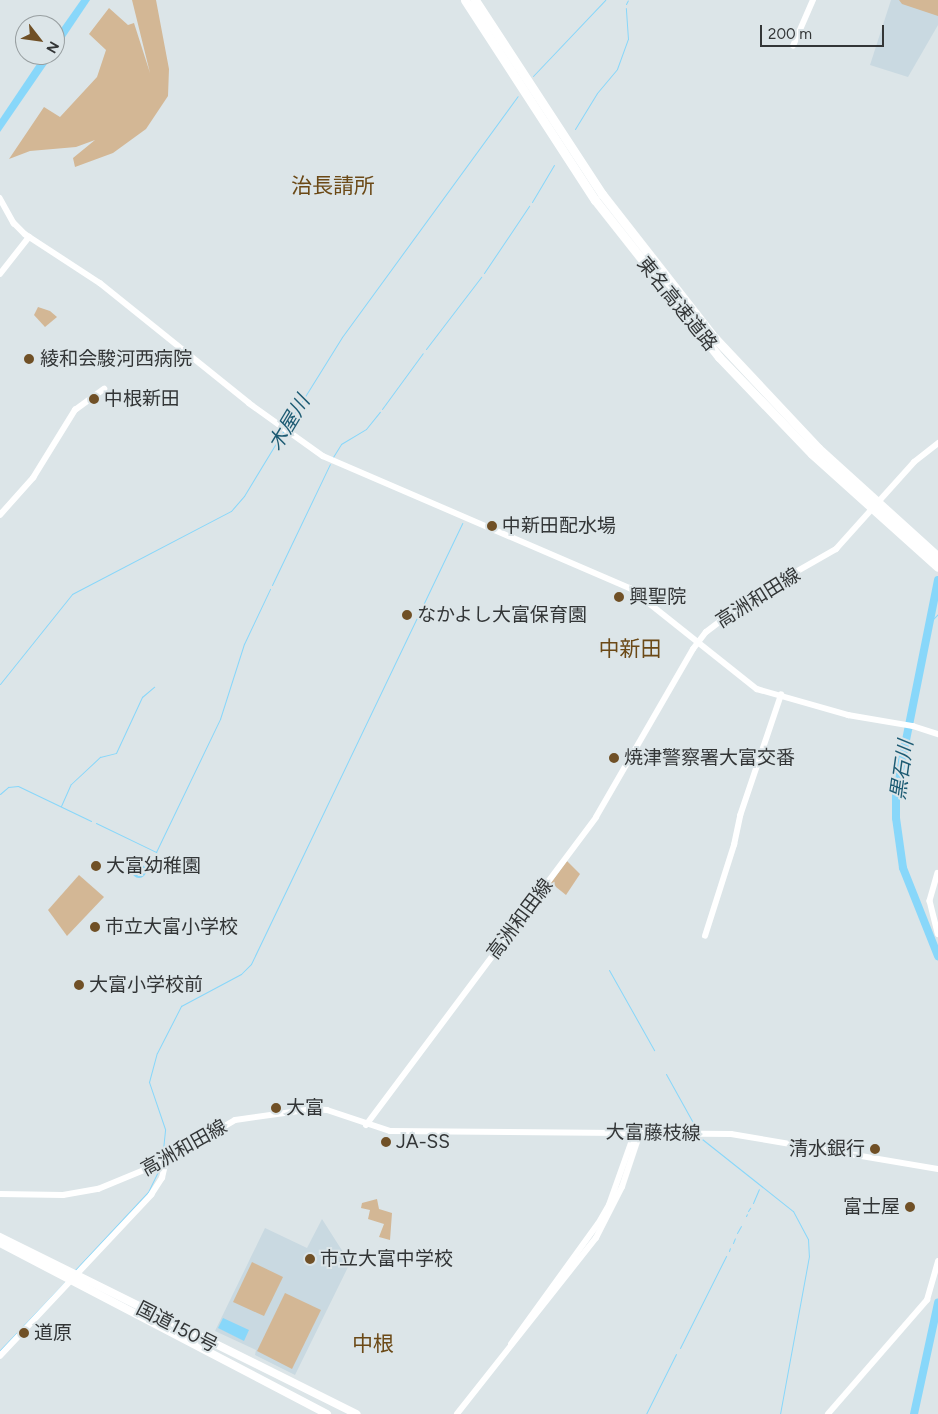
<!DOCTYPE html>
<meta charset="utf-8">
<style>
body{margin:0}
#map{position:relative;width:938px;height:1414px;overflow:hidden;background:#dce5e8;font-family:Figtree,"Noto Sans JP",sans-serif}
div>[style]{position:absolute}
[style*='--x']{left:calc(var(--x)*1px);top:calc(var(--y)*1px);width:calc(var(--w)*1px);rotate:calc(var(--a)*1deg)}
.built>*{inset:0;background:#c9d9e1}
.green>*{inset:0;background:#d3b795}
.water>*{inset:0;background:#88d7fa}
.round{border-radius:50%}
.stream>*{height:1px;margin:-0.5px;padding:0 0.5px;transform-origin:0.5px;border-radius:0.5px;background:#88d7fa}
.river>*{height:8px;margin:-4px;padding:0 4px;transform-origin:4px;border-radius:4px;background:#88d7fa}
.tertiary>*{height:5.5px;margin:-2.75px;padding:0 2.75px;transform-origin:2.75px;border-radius:2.75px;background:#fff}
.secondary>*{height:6px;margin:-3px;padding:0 3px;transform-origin:3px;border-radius:3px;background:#fff}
.trunk>*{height:8px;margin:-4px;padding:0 4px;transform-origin:4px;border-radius:4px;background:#fff}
.motorway>*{height:9px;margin:-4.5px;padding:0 4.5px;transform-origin:4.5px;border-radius:4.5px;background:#fff}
.dots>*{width:14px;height:14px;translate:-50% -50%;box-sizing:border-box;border:2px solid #dce5e8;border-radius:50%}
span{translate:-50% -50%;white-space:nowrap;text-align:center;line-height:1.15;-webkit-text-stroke:4px #dce5e8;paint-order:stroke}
.street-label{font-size:19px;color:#333637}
.poi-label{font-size:19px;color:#333637}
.left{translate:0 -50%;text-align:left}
.right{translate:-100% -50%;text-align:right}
.water-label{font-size:20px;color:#1d5b73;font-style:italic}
.quarter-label{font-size:21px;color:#6b4916}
.north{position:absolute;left:15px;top:15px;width:50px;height:50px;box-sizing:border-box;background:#dce5e8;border:1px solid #989fa1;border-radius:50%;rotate:120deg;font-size:14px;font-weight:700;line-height:20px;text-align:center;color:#333637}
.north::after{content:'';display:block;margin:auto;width:18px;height:22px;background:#705026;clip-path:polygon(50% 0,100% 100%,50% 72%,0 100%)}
.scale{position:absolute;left:760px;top:25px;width:124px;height:22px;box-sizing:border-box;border:2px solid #333637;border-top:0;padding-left:6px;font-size:15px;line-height:18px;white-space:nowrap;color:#333637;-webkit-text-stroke:4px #dce5e8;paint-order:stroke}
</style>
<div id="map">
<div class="built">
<i style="clip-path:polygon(891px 0,938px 0,938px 25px,908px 77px,870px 65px)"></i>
<i style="clip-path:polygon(322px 1219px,350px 1263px,295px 1375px,255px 1355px,256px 1350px,215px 1331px,265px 1228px,307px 1248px)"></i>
</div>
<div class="green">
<i style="clip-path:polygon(132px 0,156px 0,169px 69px,168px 96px,146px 129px,113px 153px,75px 167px,73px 158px,95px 140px,76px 147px,30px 151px,9px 159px,44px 107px,60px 117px,97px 77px,106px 50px,89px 34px,109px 8px,128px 25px,134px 23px,150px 73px)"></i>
<i style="clip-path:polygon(899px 0,938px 0,938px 16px,902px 4px)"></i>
<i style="clip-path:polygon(38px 307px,50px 311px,57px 317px,45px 327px,34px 315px)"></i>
<i style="clip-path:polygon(567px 861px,580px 874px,566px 895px,551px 883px)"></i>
<i style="clip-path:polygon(79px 875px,104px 897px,67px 936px,48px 910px)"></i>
<i style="clip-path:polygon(377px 1199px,379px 1209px,392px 1213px,390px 1240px,379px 1237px,384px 1224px,368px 1219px,370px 1210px,361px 1208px,362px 1203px)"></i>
<i style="clip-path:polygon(252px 1262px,283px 1277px,264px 1316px,233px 1302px)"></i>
<i style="clip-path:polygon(285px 1293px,321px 1310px,292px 1369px,257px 1351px)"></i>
</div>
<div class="water">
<i style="clip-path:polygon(81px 0,90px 0,55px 52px,55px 37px)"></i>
<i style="clip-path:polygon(43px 55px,53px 55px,0 132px,0 119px)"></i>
<i class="round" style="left:132px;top:864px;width:14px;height:14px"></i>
<i style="clip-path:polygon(223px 1318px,249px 1330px,244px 1341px,218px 1328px)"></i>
</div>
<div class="stream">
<i style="--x:626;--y:4;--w:4;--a:-63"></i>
<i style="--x:533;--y:76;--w:105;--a:-46.5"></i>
<i style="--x:575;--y:129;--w:42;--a:-58.6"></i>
<i style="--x:597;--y:93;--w:31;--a:-50"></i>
<i style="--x:617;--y:69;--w:32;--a:-70"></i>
<i style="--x:628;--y:39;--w:31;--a:-94"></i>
<i style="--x:532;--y:202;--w:43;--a:-59.3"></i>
<i style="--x:484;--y:273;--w:81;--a:-56.1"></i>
<i style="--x:426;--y:349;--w:91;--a:-52.6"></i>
<i style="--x:382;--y:409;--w:69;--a:-53.8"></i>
<i style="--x:286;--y:427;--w:106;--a:-58.1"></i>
<i style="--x:342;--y:337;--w:298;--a:-53.9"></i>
<i style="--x:333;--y:457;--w:15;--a:-58"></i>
<i style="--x:341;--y:444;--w:29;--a:-31"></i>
<i style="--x:366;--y:429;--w:22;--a:-51"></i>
<i style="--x:272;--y:585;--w:134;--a:-64.4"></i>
<i style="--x:931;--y:621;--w:10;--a:-45"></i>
<i style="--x:0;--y:684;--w:115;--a:-51.3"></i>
<i style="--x:72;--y:594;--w:179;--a:-27.6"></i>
<i style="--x:231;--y:511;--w:20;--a:-49"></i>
<i style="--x:244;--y:496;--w:77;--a:-58.8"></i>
<i style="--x:0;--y:794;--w:11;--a:-41"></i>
<i style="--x:8;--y:787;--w:10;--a:-6"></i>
<i style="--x:18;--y:786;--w:81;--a:25.6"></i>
<i style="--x:61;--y:806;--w:24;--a:-66"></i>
<i style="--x:71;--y:784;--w:40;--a:-43"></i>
<i style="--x:100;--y:757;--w:16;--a:-14"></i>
<i style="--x:116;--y:753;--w:62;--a:-65.1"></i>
<i style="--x:142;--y:697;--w:16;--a:-40"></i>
<i style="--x:96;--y:823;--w:67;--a:25.8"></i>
<i style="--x:156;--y:852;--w:148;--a:-64.3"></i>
<i style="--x:220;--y:719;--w:79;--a:-72.3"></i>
<i style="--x:244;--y:644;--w:61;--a:-64.7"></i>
<i style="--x:609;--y:970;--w:92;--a:60.6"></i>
<i style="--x:666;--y:1074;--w:62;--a:60.9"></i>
<i style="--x:702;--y:1139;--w:116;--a:38.4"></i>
<i style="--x:793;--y:1211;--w:32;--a:62"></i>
<i style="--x:808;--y:1239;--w:17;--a:87"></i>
<i style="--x:809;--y:1256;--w:161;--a:100.4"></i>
<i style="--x:162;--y:1159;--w:30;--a:-84"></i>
<i style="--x:165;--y:1129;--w:50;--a:-108.8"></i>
<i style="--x:149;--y:1082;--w:30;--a:-75"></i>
<i style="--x:157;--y:1053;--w:53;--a:-62.9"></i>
<i style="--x:181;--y:1006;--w:68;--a:-28.1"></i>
<i style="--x:241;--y:974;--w:14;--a:-45"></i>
<i style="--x:251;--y:964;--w:489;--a:-64.4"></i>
<i style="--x:753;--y:1203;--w:15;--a:-67"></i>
<i style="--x:748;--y:1211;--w:4;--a:-56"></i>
<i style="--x:746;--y:1216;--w:2;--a:-63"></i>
<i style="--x:737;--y:1233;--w:8;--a:-60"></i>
<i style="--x:733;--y:1243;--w:5;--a:-68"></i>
<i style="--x:729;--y:1251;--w:3;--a:-72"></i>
<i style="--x:74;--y:1271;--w:108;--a:-46.9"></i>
<i style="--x:148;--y:1192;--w:30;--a:-64"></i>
<i style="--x:680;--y:1348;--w:103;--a:-63.4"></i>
<i style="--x:0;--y:1350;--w:94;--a:-46.3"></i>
<i style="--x:646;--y:1414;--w:67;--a:-63.4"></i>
</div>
<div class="river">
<i style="--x:938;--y:580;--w:214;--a:101.3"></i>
<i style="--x:896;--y:790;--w:28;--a:90"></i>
<i style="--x:896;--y:818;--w:50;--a:82"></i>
<i style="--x:903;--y:868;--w:95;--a:68.3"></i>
<i style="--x:914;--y:1414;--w:114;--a:-77.8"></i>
</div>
<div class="tertiary">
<i style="--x:793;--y:46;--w:50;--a:-66.5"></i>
<i style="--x:0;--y:198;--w:29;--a:61"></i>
<i style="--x:14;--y:223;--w:16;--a:45"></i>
<i style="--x:25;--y:234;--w:90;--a:33.2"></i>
<i style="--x:100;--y:283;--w:191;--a:38.8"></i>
<i style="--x:249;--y:403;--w:91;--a:35.6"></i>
<i style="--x:323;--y:456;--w:334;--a:23.3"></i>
<i style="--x:630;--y:588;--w:162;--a:38.5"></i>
<i style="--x:757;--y:689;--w:95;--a:15.9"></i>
<i style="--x:848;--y:715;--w:66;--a:9.6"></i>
<i style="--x:913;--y:726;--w:26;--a:18"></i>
<i style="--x:0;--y:274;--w:47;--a:-51.9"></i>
<i style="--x:0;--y:515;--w:50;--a:-48.3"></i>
<i style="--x:33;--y:478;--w:80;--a:-58.3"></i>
<i style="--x:75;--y:410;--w:36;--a:-36"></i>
<i style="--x:938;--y:873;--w:29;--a:106"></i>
<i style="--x:930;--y:901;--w:34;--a:76"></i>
<i style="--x:705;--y:936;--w:96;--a:-72.3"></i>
<i style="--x:734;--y:845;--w:30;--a:-78"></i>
<i style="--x:740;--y:816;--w:128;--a:-71.3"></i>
<i style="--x:511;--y:1344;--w:148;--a:-54.1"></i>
<i style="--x:598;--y:1224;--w:22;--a:-60"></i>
<i style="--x:609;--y:1205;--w:77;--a:-70.4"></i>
<i style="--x:0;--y:1356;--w:221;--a:-46.8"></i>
<i style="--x:151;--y:1195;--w:20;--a:-57"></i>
<i style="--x:162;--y:1178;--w:17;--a:-77"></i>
<i style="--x:457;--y:1414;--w:224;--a:-51.7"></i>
<i style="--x:596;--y:1238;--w:57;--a:-63"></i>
<i style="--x:622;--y:1187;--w:57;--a:-71.6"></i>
<i style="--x:828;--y:1414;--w:151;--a:-49"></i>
<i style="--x:927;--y:1300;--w:40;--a:-74"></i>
</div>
<div class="secondary">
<i style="--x:366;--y:1125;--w:384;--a:-53.2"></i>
<i style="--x:596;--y:817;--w:194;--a:-60"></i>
<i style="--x:693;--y:649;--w:21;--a:-53"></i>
<i style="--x:706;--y:632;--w:58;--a:-37.3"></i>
<i style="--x:752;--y:597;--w:97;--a:-29.7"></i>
<i style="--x:836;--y:549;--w:117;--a:-48.1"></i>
<i style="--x:914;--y:462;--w:31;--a:-38"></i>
<i style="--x:0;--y:1194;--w:63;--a:0.9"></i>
<i style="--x:63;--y:1195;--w:36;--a:-10"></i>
<i style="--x:98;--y:1189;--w:74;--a:-22.4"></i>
<i style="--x:166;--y:1161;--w:80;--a:-30.7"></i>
<i style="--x:235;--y:1120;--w:79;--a:-8"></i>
<i style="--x:313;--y:1109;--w:14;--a:4"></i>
<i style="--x:327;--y:1110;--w:66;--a:18.4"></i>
<i style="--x:390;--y:1131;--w:341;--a:0.5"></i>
<i style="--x:731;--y:1134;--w:210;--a:9.6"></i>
</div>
<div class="trunk">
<i style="--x:0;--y:1237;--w:398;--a:26.4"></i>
<i style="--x:0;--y:1243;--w:369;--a:27.6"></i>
</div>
<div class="motorway">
<i style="--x:465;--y:0;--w:239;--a:57"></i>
<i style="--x:595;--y:200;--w:200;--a:51.7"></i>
<i style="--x:719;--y:357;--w:134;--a:46.2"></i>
<i style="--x:812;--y:454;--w:169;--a:41.9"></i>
<i style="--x:475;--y:0;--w:232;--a:56.8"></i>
<i style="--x:602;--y:194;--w:179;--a:52"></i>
<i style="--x:712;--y:335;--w:155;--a:46.8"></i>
<i style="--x:818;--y:448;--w:162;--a:42.2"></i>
</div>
<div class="dots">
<i style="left:29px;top:359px;background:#705026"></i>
<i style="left:94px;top:399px;background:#705026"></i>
<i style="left:492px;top:526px;background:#705026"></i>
<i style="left:619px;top:597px;background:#705026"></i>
<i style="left:407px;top:615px;background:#705026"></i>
<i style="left:614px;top:758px;background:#705026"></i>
<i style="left:96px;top:866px;background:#705026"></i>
<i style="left:95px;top:927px;background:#705026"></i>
<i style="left:79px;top:985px;background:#705026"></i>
<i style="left:276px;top:1108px;background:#705026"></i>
<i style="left:386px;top:1142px;background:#705026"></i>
<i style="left:875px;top:1149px;background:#705026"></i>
<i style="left:910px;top:1207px;background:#705026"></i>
<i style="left:310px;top:1259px;background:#705026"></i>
<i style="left:24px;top:1333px;background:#705026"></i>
</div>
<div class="street-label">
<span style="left:677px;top:304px;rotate:51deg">東名高速道路</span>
<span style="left:758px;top:598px;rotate:-32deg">高洲和田線</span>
<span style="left:520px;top:919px;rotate:-53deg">高洲和田線</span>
<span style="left:653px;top:1133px;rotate:1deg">大富藤枝線</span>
<span style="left:184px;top:1148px;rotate:-29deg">高洲和田線</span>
<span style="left:177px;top:1327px;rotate:27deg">国道150号</span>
</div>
<div class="poi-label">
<span class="left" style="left:40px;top:359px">綾和会駿河西病院</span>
<span class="left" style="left:104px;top:399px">中根新田</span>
<span class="left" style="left:502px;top:526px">中新田配水場</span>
<span class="left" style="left:629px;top:597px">興聖院</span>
<span class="left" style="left:417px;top:615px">なかよし大富保育園</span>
<span class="left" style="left:624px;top:758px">焼津警察署大富交番</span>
<span class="left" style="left:106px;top:866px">大富幼稚園</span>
<span class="left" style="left:105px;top:927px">市立大富小学校</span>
<span class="left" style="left:89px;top:985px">大富小学校前</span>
<span class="left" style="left:286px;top:1108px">大富</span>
<span class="left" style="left:396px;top:1142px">JA-SS</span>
<span class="right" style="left:865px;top:1149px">清水銀行</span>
<span class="right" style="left:900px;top:1207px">富士屋</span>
<span class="left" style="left:320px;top:1259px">市立大富中学校</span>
<span class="left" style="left:34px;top:1333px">道原</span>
</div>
<div class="water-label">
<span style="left:289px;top:423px;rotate:-59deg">木屋川</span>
<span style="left:902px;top:770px;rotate:-82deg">黒石川</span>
</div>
<div class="quarter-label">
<span style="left:333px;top:186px">治長請所</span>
<span style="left:630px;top:649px">中新田</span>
<span style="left:373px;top:1344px">中根</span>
</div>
<div class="north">N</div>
<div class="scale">200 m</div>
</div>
